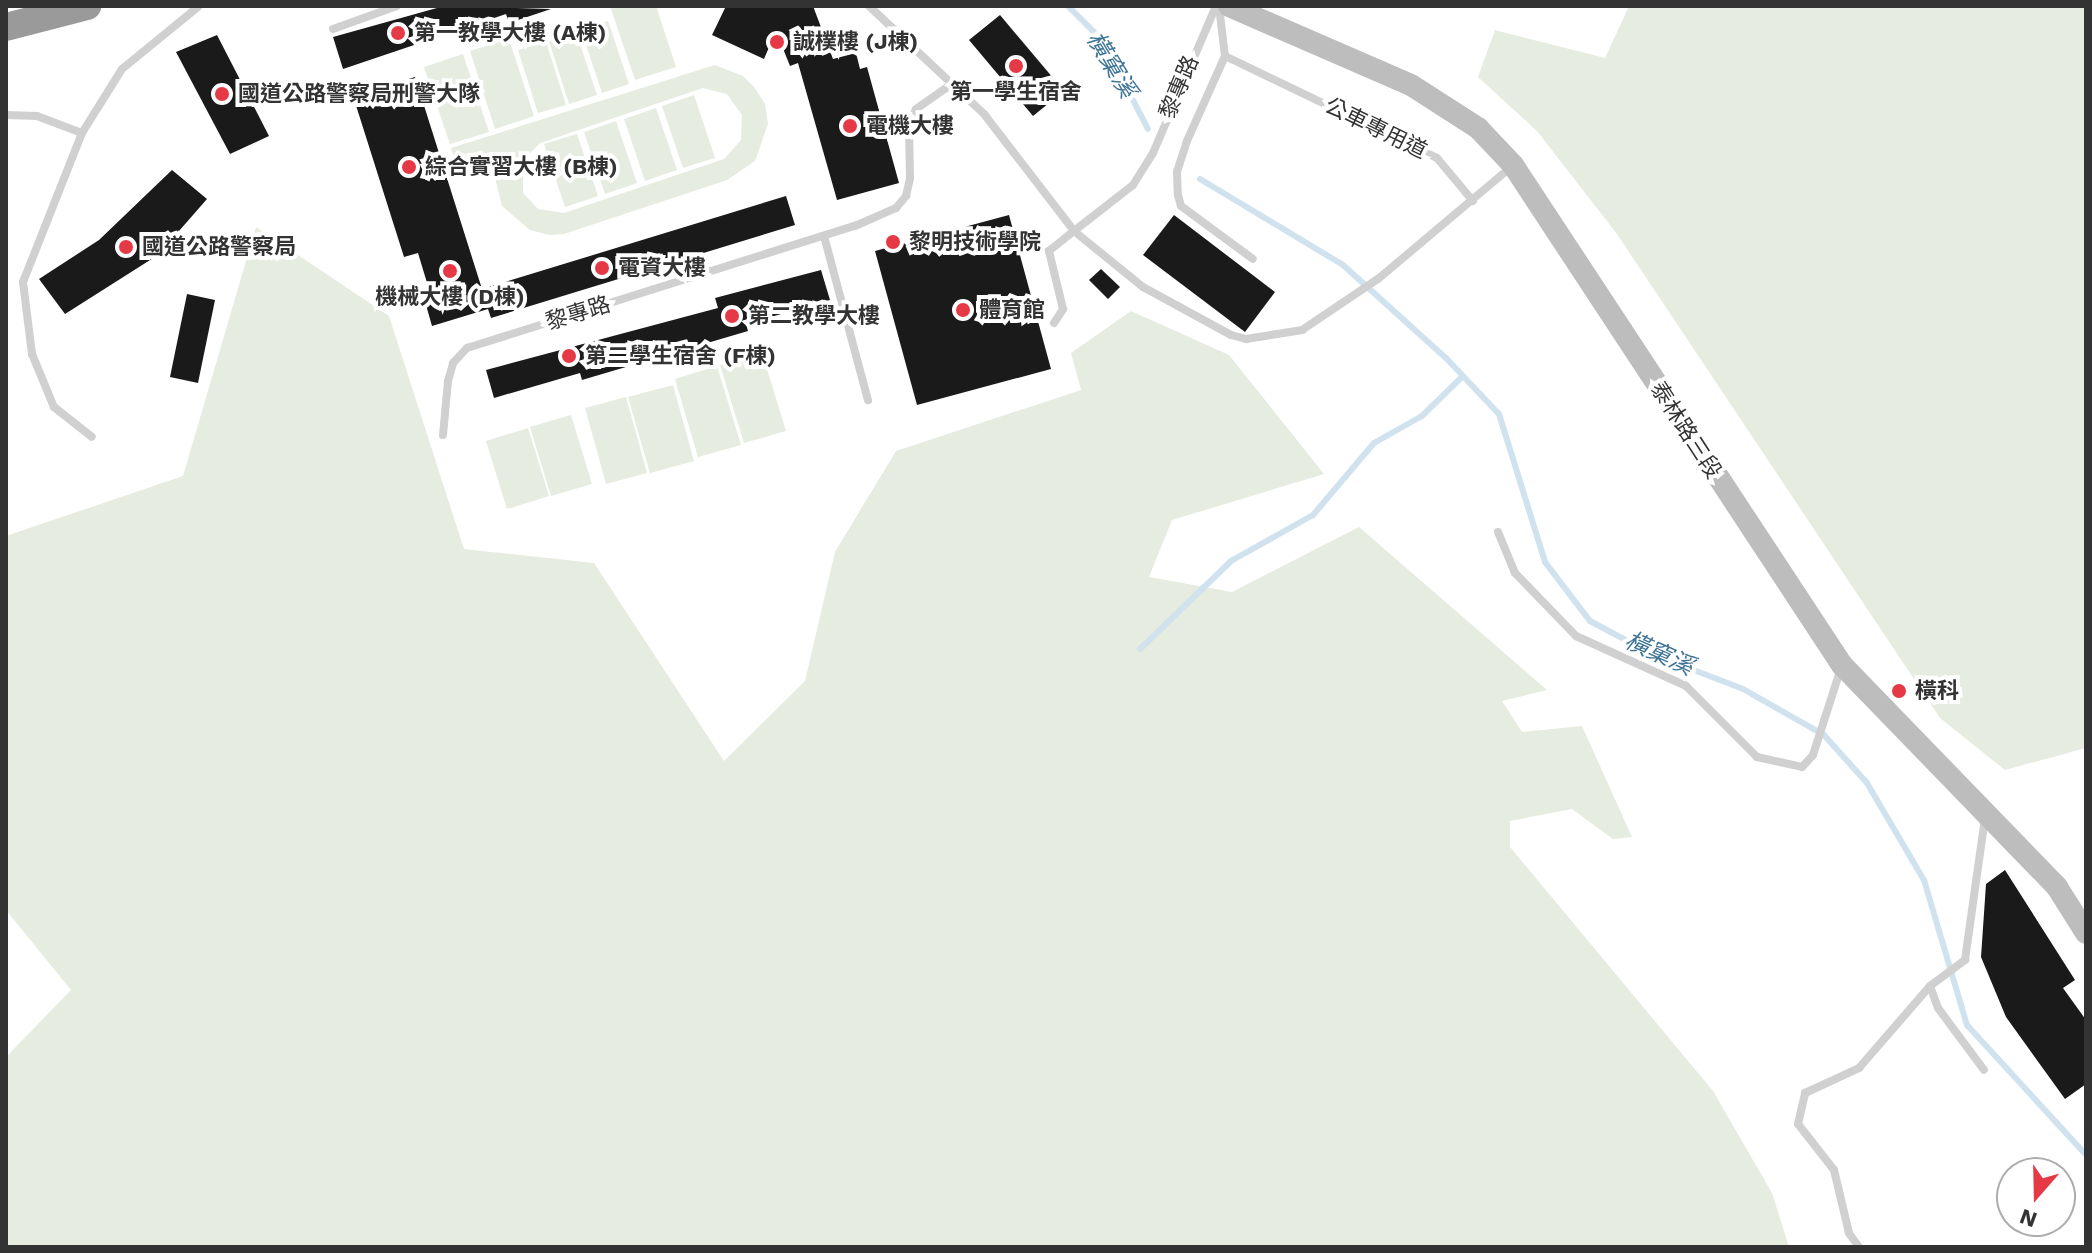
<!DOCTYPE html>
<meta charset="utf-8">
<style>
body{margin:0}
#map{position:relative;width:2092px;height:1253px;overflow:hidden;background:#fff;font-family:"Work Sans","Noto Sans TC",sans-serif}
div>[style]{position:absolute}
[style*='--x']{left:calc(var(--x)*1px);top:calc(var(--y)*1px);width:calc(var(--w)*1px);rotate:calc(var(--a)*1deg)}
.green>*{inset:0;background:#e6ecdf}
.stream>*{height:6px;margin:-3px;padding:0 3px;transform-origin:3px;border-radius:3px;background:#cfe2ee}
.building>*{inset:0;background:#1a1a1a}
.lane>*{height:8px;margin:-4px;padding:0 4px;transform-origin:4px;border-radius:4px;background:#d0d0d0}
.secondary>*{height:22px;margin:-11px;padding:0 11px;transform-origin:11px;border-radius:11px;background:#bdbdbd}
.highway>*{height:28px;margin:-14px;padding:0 14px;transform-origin:14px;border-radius:14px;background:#9a9a9a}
.dots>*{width:22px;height:22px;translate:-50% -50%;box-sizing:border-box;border:4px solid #fff;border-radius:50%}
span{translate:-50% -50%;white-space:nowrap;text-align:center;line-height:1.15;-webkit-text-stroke:8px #fff;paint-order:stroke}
.poi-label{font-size:22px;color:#333;font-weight:700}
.left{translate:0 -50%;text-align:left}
.street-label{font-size:22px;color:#333}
.water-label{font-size:24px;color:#3f7597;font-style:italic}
.frame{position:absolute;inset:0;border:8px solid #333;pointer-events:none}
.north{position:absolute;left:1996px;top:1157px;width:80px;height:80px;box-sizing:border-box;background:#fff;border:2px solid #adadad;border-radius:50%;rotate:200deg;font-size:22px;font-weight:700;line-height:32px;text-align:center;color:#333}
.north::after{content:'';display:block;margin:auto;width:28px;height:36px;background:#e63946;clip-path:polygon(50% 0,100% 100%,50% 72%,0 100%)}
</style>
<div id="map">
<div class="green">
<i style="clip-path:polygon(610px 6px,656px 6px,676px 67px,635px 80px)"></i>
<i style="clip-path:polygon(1629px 6px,2086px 6px,2086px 748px,2005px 770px,1940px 718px,1617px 234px,1537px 131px,1478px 77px,1495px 30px,1605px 58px)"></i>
<i style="clip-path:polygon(608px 21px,629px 84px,602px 93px,581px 30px)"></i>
<i style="clip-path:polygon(576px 32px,597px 95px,569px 104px,549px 41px)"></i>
<i style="clip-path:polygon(509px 39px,534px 116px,495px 129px,470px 51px)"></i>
<i style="clip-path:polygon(546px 42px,566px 105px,538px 113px,518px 50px)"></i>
<i style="clip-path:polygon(463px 54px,489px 132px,450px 144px,424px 67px)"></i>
<i style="clip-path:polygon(evenodd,715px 65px,743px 76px,755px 88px,765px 104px,768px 124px,755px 161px,727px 180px,564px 234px,549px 235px,530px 230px,502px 206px,496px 182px,499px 155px,458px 169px,451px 148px,715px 65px,703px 88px,727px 94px,742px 115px,741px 140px,724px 159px,564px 213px,538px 209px,523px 193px,523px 160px,540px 143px,703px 88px)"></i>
<i style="clip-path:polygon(694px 95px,715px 158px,683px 168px,662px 106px)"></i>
<i style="clip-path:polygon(656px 108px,677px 170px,645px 181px,624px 119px)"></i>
<i style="clip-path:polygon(616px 121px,637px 183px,605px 194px,584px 132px)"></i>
<i style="clip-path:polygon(577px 134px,598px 196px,565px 207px,544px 144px)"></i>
<i style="clip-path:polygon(256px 227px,389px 316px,464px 549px,594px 563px,724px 761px,805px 681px,835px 552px,896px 451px,1081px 390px,1071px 353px,1131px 311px,1229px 355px,1324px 474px,1172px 520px,1149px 577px,1232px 592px,1359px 527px,1547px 690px,1502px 701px,1522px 732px,1582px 726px,1632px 837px,1613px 839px,1572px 809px,1510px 821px,1510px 847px,1713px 1091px,1772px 1193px,1789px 1247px,6px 1247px,6px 1057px,71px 990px,6px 910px,6px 536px,183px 476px)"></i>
<i style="clip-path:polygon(762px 353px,786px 431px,744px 443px,720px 365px)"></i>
<i style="clip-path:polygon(717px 366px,741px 445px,698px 457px,675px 379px)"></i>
<i style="clip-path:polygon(673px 385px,694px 461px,650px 473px,628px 397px)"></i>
<i style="clip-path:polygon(626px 397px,647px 473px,606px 484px,585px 408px)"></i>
<i style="clip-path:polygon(571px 415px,592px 484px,551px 496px,530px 427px)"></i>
<i style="clip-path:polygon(528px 428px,549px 496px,507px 509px,486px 441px)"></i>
</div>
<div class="stream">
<i style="--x:1068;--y:6;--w:48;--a:45"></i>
<i style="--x:1102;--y:40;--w:100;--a:62.7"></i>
<i style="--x:1200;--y:179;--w:167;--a:31"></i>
<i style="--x:1343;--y:265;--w:139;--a:42.1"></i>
<i style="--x:1446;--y:358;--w:77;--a:46.6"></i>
<i style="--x:1499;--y:414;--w:155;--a:72.7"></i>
<i style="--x:1545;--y:562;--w:74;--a:52.7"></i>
<i style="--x:1590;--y:621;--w:70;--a:28"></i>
<i style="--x:1652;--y:654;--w:97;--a:21"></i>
<i style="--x:1743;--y:689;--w:93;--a:29.6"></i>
<i style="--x:1824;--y:735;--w:64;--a:48.1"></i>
<i style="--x:1867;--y:783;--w:113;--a:59.6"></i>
<i style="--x:1924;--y:880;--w:151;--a:73.5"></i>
<i style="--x:1967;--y:1025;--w:176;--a:47.5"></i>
<i style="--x:1140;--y:649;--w:127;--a:-44"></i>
<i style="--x:1231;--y:561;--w:94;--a:-29.3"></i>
<i style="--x:1313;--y:515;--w:94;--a:-49.7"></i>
<i style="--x:1374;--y:443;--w:55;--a:-29.4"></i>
<i style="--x:1422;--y:416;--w:57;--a:-44.3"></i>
</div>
<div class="building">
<i style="clip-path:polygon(444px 6px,551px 9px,509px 23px,506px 14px,343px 69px,333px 37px)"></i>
<i style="clip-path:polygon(726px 6px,813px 6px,833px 59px,856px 53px,860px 69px,867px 67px,899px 183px,837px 200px,798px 63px,790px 66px,776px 31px,764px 59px,712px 35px)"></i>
<i style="clip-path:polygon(1000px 15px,1064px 91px,1033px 116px,969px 40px)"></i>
<i style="clip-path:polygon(217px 35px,269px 136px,230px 154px,176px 52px)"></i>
<i style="clip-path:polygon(415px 77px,482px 289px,786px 196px,795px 225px,491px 318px,488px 309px,432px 326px,424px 298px,431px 296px,418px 253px,404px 257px,353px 96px)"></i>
<i style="clip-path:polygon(172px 170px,207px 199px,158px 255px,65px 314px,39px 279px,99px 240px)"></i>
<i style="clip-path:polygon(1009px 215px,1051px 369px,917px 405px,875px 251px)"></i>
<i style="clip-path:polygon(1174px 215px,1275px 292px,1245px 332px,1143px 255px)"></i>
<i style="clip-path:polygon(1101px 269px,1120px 287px,1108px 299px,1089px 280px)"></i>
<i style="clip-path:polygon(821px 270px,830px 300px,746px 324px,748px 331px,609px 372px,582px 380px,580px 373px,494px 398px,486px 370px,718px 308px,715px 298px)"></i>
<i style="clip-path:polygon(187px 294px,215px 300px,198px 383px,170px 377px)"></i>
<i style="clip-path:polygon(2005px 870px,2075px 980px,2063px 988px,2086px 1020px,2086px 1084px,2065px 1099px,2006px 1017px,1981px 957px,1986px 884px)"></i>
</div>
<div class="lane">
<i style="--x:869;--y:6;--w:158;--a:43.2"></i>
<i style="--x:984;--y:114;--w:148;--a:52.4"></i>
<i style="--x:1074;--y:231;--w:75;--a:-37.9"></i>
<i style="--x:1133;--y:185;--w:38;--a:-58"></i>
<i style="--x:1153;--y:153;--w:160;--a:-66.8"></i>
<i style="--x:1219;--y:6;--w:50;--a:83.2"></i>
<i style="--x:1225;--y:56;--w:93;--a:114.1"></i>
<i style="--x:1187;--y:141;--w:33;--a:108"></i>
<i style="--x:1177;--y:172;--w:23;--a:88"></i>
<i style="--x:1178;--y:195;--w:11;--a:75"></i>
<i style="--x:1181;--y:206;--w:89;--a:36.4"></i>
<i style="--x:333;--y:29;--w:68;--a:-19.8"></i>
<i style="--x:1225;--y:56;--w:235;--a:25.7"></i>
<i style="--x:1437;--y:158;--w:56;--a:50.1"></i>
<i style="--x:6;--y:115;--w:31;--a:2"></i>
<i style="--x:37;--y:116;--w:48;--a:20.7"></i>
<i style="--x:82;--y:133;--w:75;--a:-58"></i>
<i style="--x:122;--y:69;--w:99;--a:-39.3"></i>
<i style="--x:82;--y:133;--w:160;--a:111.6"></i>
<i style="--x:23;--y:282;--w:73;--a:82.9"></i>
<i style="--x:32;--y:354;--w:57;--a:67.5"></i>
<i style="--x:54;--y:407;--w:48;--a:38.3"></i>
<i style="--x:824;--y:236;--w:170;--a:75"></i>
<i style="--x:1054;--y:323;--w:17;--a:-57"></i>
<i style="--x:1063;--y:309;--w:60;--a:-103.6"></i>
<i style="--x:1049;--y:251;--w:32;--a:-39"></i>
<i style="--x:1074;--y:231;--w:89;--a:39.1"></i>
<i style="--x:1143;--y:287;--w:100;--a:28.6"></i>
<i style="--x:1231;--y:335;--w:16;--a:15"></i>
<i style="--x:1246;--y:339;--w:57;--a:-9.1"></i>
<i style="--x:1302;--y:330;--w:92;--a:-33.9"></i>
<i style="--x:1378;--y:279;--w:175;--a:-40.1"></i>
<i style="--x:443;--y:435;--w:54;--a:-84.7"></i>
<i style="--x:448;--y:381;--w:19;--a:-74"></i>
<i style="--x:453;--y:363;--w:21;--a:-47"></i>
<i style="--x:467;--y:348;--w:407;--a:-17.5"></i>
<i style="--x:855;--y:226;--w:45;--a:-23.7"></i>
<i style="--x:896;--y:208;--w:16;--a:-50"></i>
<i style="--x:906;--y:196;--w:18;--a:-77"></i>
<i style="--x:910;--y:178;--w:51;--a:-91.1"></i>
<i style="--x:909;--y:127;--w:19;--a:-69"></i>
<i style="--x:916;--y:109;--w:40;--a:-34.9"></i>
<i style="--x:1498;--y:532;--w:44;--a:67.5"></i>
<i style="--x:1515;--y:573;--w:88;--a:45.9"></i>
<i style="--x:1576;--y:636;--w:121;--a:24.4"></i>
<i style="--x:1686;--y:686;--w:100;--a:45"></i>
<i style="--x:1757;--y:757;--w:46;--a:12.5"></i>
<i style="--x:1802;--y:767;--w:16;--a:-47"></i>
<i style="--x:1813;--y:755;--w:91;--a:-72.2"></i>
<i style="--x:1930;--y:986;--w:23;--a:70"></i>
<i style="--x:1938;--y:1008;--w:77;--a:53.4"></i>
<i style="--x:1859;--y:1247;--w:17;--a:-126"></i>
<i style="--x:1849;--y:1233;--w:65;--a:-103.4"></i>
<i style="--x:1834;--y:1170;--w:58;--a:-128"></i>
<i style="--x:1798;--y:1124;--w:32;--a:-77"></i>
<i style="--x:1805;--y:1093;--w:60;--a:-24.8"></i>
<i style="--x:1859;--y:1068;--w:108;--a:-49.1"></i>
<i style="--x:1930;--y:986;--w:44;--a:-36.6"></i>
<i style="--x:1965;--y:960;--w:143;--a:-82"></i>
</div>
<div class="secondary">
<i style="--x:1229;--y:6;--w:198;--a:23.5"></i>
<i style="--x:1411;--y:85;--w:80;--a:32.7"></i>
<i style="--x:1478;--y:128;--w:51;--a:46.6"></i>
<i style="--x:1513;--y:165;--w:599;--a:56.66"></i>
<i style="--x:1842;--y:665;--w:309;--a:45.9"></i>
<i style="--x:2057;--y:887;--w:54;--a:57.8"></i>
</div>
<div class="highway">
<i style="--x:6;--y:27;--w:84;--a:-14.5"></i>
</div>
<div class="dots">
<i style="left:398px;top:33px;background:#e63946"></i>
<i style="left:777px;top:42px;background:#e63946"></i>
<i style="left:1016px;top:66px;background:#e63946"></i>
<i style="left:222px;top:94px;background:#e63946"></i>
<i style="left:850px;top:126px;background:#e63946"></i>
<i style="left:409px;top:167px;background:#e63946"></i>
<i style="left:893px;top:242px;background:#e63946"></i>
<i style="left:126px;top:247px;background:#e63946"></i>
<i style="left:602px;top:268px;background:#e63946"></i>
<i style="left:450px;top:271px;background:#e63946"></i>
<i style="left:963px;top:310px;background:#e63946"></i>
<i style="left:732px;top:316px;background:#e63946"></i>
<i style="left:569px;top:356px;background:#e63946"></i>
<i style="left:1899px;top:691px;background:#e63946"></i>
</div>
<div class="poi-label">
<span class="left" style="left:414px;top:33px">第一教學大樓 (A棟)</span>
<span class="left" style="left:793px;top:42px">誠樸樓 (J棟)</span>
<span style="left:1016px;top:92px">第一學生宿舍</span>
<span class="left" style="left:238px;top:94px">國道公路警察局刑警大隊</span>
<span class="left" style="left:866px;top:126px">電機大樓</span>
<span class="left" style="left:425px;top:167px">綜合實習大樓 (B棟)</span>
<span class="left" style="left:909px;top:242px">黎明技術學院</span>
<span class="left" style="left:142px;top:247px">國道公路警察局</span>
<span class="left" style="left:618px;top:268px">電資大樓</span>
<span style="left:450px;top:297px">機械大樓 (D棟)</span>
<span class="left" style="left:979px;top:310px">體育館</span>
<span class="left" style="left:748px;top:316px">第二教學大樓</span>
<span class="left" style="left:585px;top:356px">第二學生宿舍 (F棟)</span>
<span class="left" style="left:1915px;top:691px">橫科</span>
</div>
<div class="street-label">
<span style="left:1179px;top:87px;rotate:-67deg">黎專路</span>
<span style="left:1376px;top:128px;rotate:26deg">公車專用道</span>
<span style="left:578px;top:313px;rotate:-17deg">黎專路</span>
<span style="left:1686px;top:430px;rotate:57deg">泰林路三段</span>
</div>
<div class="water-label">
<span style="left:1111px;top:65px;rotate:59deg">橫窠溪</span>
<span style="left:1659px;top:654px;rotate:24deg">橫窠溪</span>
</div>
<div class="frame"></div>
<div class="north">N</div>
</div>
